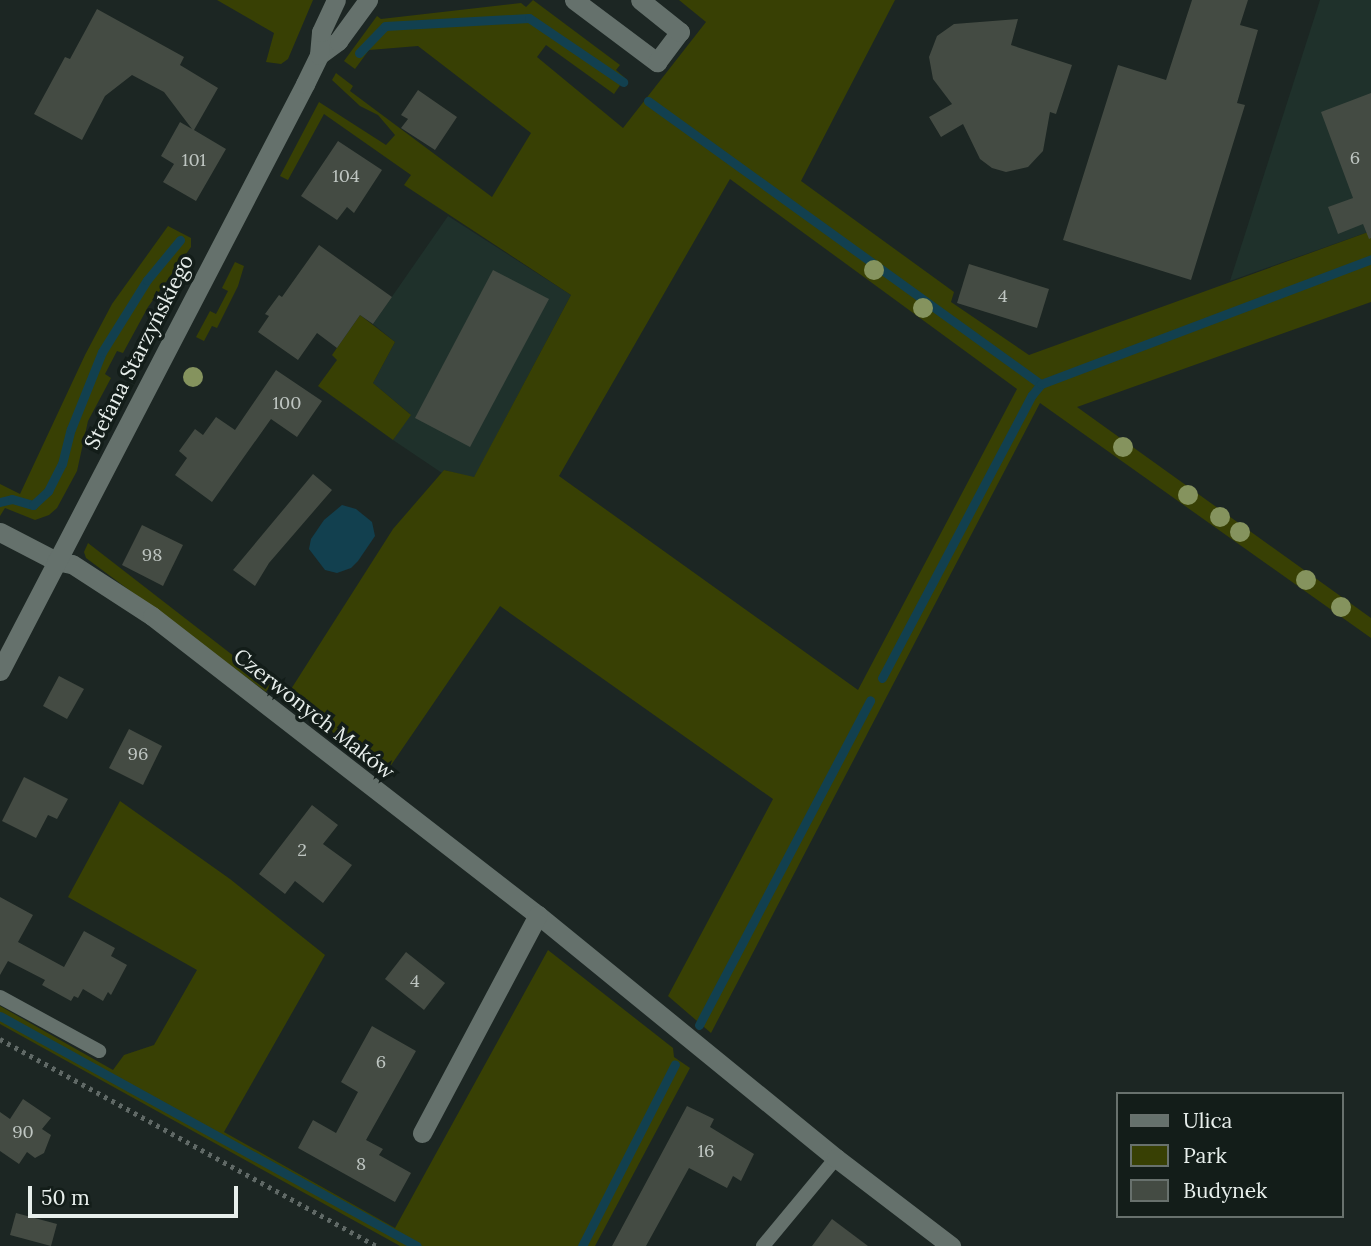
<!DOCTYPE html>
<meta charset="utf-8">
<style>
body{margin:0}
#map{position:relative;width:1371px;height:1246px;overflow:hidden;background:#1c2623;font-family:Lora,serif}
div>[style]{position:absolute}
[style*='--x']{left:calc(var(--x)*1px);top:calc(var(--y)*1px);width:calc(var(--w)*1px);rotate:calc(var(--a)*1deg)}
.built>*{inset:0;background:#1f312b}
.green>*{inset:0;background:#384004}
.water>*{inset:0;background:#12404f}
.stream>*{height:9px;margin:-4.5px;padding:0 4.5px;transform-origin:4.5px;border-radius:4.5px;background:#12404f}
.building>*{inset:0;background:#444b43}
.path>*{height:4.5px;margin-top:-2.25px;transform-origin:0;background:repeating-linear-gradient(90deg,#606966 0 3.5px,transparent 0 8.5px)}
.service>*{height:14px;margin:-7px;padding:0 7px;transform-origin:7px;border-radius:7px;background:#65716c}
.minor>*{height:19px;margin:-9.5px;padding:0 9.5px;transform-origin:9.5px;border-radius:9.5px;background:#65716c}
.tertiary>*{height:19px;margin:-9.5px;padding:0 9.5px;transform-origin:9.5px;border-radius:9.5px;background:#65716c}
.trees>*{width:20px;height:20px;margin:-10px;border-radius:50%;background:#85935e}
span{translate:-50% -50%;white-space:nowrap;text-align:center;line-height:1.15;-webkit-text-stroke:7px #131d19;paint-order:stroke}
.number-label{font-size:18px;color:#bfc6c2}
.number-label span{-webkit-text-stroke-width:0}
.street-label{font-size:21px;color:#e8efec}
.legend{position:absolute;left:1116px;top:1092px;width:228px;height:126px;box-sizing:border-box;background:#131d19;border:2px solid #68716d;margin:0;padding:9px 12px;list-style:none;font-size:21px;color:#e8efec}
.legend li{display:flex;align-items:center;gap:14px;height:35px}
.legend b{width:35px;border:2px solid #68716d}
.scale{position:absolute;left:28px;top:1186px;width:210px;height:32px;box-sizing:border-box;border:4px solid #e8efec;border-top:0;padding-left:9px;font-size:21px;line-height:24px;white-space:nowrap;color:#e8efec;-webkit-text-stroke:5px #131d19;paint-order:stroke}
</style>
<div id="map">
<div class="built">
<i style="clip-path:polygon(1320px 0,1371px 0,1371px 231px,1230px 281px)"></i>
<i style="clip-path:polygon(448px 216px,571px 295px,474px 478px,444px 470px,442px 473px,393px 440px,410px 414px,373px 383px,395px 342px,373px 324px)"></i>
</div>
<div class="green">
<i style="clip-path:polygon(217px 0,313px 0,288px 59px,281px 64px,266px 62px,274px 33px)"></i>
<i style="clip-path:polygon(evenodd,533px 0,620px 65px,616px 70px,625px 78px,614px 94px,546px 45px,537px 57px,623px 128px,706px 22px,679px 0,895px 0,801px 181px,954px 292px,951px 302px,1029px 355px,1371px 231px,1371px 302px,1077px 407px,1371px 618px,1371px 638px,1040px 403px,711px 1033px,668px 996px,773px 799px,500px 606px,383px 777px,286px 697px,393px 529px,444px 470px,474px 477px,571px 295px,404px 185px,411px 175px,324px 114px,288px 180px,280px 176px,319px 102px,386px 145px,395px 135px,378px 115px,360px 106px,332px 80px,336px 73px,353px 86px,350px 91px,492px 197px,531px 133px,418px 46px,369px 50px,355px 69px,344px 61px,377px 16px,381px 19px,521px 3px,526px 7px,533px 0,730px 179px,1017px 389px,858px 690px,559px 476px,730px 179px)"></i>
<i style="clip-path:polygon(168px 226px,191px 238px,191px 247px,148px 307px,123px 353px,117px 351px,105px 374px,111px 378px,88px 421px,77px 471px,57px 508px,49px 515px,35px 520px,5px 508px,0 516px,0 484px,20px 494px,85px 355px,112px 304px)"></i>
<i style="clip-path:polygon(235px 262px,244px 266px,238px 286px,217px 328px,212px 326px,204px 341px,196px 337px,210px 311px,216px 314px,228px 291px,222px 288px)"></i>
<i style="clip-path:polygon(360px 315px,395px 342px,373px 383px,411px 415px,393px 440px,318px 386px,337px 360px,332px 355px)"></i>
<i style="clip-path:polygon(88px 543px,271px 685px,266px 692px,86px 558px,84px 552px)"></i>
<i style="clip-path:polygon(120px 801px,230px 879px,325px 955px,224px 1132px,395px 1228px,548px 950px,673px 1048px,674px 1057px,690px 1068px,595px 1246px,400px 1246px,0 1024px,0 1006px,113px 1070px,124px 1055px,154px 1045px,197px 970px,68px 897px)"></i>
</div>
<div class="water">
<i style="clip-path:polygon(342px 505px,356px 509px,372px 522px,375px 536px,358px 561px,351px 568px,337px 573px,325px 570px,309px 549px,311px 539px,324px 520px)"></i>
</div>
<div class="stream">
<i style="--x:359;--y:53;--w:37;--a:-46"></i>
<i style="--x:385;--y:26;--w:144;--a:-3.2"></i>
<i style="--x:529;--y:18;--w:114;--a:34.2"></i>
<i style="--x:648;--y:101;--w:484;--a:35.8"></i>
<i style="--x:0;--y:502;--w:12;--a:-14"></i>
<i style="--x:12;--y:499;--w:22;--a:16"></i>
<i style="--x:33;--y:505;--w:21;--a:-43"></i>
<i style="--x:48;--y:491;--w:30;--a:-63"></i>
<i style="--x:62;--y:464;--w:36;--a:-76"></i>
<i style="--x:71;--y:429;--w:83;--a:-68.1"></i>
<i style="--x:102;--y:352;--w:85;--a:-58"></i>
<i style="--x:147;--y:280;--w:52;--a:-50.5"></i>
<i style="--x:882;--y:678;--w:320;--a:-62.1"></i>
<i style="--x:1032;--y:395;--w:14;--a:-51"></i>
<i style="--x:1041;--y:384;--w:353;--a:-20.7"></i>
<i style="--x:0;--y:1016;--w:476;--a:28.9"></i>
<i style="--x:699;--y:1025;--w:367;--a:-62.2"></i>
<i style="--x:582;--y:1246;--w:204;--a:-62.9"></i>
</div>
<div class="building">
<i style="clip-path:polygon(1192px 0,1248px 0,1240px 25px,1258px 30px,1237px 103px,1245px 105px,1191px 280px,1063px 240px,1118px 65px,1166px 80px)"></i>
<i style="clip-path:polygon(97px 9px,184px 57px,180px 65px,218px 88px,194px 130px,226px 149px,196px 201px,163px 182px,174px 164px,161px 156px,180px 122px,192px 129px,164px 92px,132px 75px,105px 96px,82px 140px,34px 114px,65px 57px,70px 59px)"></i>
<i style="clip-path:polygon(1018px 19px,1011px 45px,1072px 65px,1056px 114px,1050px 112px,1043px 151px,1028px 167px,1006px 172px,992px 168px,980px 159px,963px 124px,941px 137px,929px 117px,952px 104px,933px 79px,929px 57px,937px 36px,954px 24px)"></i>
<i style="clip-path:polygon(418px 90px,457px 117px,435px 150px,401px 128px,408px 119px,401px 115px)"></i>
<i style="clip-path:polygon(1371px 93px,1371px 238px,1369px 239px,1363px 224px,1338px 234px,1328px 207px,1353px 198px,1321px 112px)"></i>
<i style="clip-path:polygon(338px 141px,382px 170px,354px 213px,347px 207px,337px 220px,301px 196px)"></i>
<i style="clip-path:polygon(319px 245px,392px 297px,373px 324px,360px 315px,337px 348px,317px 333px,298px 360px,258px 332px,269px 316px,265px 314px,279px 295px,282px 297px)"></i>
<i style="clip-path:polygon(969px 264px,1049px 289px,1037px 328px,957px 303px)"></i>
<i style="clip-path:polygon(493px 270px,549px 299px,470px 447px,415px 418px)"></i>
<i style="clip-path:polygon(276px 370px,322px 401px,297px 437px,271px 419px,212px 502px,175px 475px,187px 458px,179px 451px,195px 429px,203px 435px,216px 417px,235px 430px)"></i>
<i style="clip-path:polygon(313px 474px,332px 490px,269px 563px,255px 586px,233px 570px)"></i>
<i style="clip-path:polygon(142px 525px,183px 545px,163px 586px,122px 565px)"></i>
<i style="clip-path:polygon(59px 676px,84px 689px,67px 719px,43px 706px)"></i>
<i style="clip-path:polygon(129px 729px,162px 746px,143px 785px,109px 768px)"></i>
<i style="clip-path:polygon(24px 777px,68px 799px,57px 819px,48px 815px,36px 838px,2px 821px)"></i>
<i style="clip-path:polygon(312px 805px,338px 825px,323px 844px,352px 865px,323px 903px,295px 881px,285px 894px,259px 874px)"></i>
<i style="clip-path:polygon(0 897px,33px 915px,18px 942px,64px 967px,84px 931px,115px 948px,111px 956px,127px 965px,111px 995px,108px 992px,103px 1001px,83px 989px,78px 998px,74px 996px,71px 1001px,42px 985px,45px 980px,8px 961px,0 975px)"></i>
<i style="clip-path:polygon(406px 952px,445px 983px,424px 1010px,385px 979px)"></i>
<i style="clip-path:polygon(372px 1026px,416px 1051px,366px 1140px,383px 1149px,379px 1155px,411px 1173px,395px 1202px,298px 1148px,313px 1120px,336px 1133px,358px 1092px,341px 1082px)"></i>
<i style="clip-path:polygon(23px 1099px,51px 1118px,42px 1129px,51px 1135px,44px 1153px,35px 1158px,27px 1152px,19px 1164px,0 1151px,0 1112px,10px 1119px)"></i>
<i style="clip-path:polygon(687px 1106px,714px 1119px,710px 1127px,754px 1154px,741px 1181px,733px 1176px,727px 1188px,689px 1168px,646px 1246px,612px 1246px)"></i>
<i style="clip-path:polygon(16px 1213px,57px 1224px,51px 1246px,10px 1235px)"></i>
<i style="clip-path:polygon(832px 1219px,868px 1246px,812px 1246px)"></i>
</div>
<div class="path">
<i style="--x:0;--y:1039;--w:429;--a:28.8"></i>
</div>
<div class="service">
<i style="--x:0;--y:997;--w:113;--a:28.6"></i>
<i style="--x:763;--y:1246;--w:114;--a:-50.3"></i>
</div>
<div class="minor">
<i style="--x:574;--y:0;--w:104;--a:36.8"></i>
<i style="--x:657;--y:62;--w:38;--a:-53"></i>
<i style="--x:680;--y:32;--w:51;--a:-141.3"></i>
<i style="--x:0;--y:532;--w:63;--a:27.4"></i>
<i style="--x:56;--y:561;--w:16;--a:11"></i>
<i style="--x:72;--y:564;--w:95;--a:33"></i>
<i style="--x:152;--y:616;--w:488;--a:37.8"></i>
<i style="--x:538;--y:915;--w:385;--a:39.2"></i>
<i style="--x:836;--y:1158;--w:145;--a:37.4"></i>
<i style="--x:422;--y:1133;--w:247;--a:-62"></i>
</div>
<div class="tertiary">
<i style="--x:319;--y:55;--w:24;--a:-36"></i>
<i style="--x:338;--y:41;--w:51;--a:-53.8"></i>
<i style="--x:0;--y:671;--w:662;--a:-62.54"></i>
<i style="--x:305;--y:84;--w:32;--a:-64"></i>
<i style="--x:319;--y:55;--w:23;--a:-85"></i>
<i style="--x:321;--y:32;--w:35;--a:-65"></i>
</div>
<div class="trees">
<i style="left:874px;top:270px"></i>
<i style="left:923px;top:308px"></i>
<i style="left:193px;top:377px"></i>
<i style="left:1123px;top:447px"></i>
<i style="left:1188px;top:495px"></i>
<i style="left:1220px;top:517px"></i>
<i style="left:1240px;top:532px"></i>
<i style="left:1306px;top:580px"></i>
<i style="left:1341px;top:607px"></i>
</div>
<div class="number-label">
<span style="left:1355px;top:158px">6</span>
<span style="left:194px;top:160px">101</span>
<span style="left:346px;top:176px">104</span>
<span style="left:1003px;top:296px">4</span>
<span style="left:287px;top:403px">100</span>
<span style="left:152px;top:555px">98</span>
<span style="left:138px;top:754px">96</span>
<span style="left:302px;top:850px">2</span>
<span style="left:415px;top:981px">4</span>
<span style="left:381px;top:1062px">6</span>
<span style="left:23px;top:1132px">90</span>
<span style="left:706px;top:1151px">16</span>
<span style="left:361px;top:1164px">8</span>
</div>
<div class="street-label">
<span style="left:139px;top:352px;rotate:-63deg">Stefana Starzyńskiego</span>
<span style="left:314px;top:714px;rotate:38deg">Czerwonych Maków</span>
</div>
<ul class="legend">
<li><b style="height:9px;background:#65716c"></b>Ulica</li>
<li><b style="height:19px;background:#384004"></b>Park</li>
<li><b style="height:19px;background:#444b43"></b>Budynek</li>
</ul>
<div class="scale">50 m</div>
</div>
